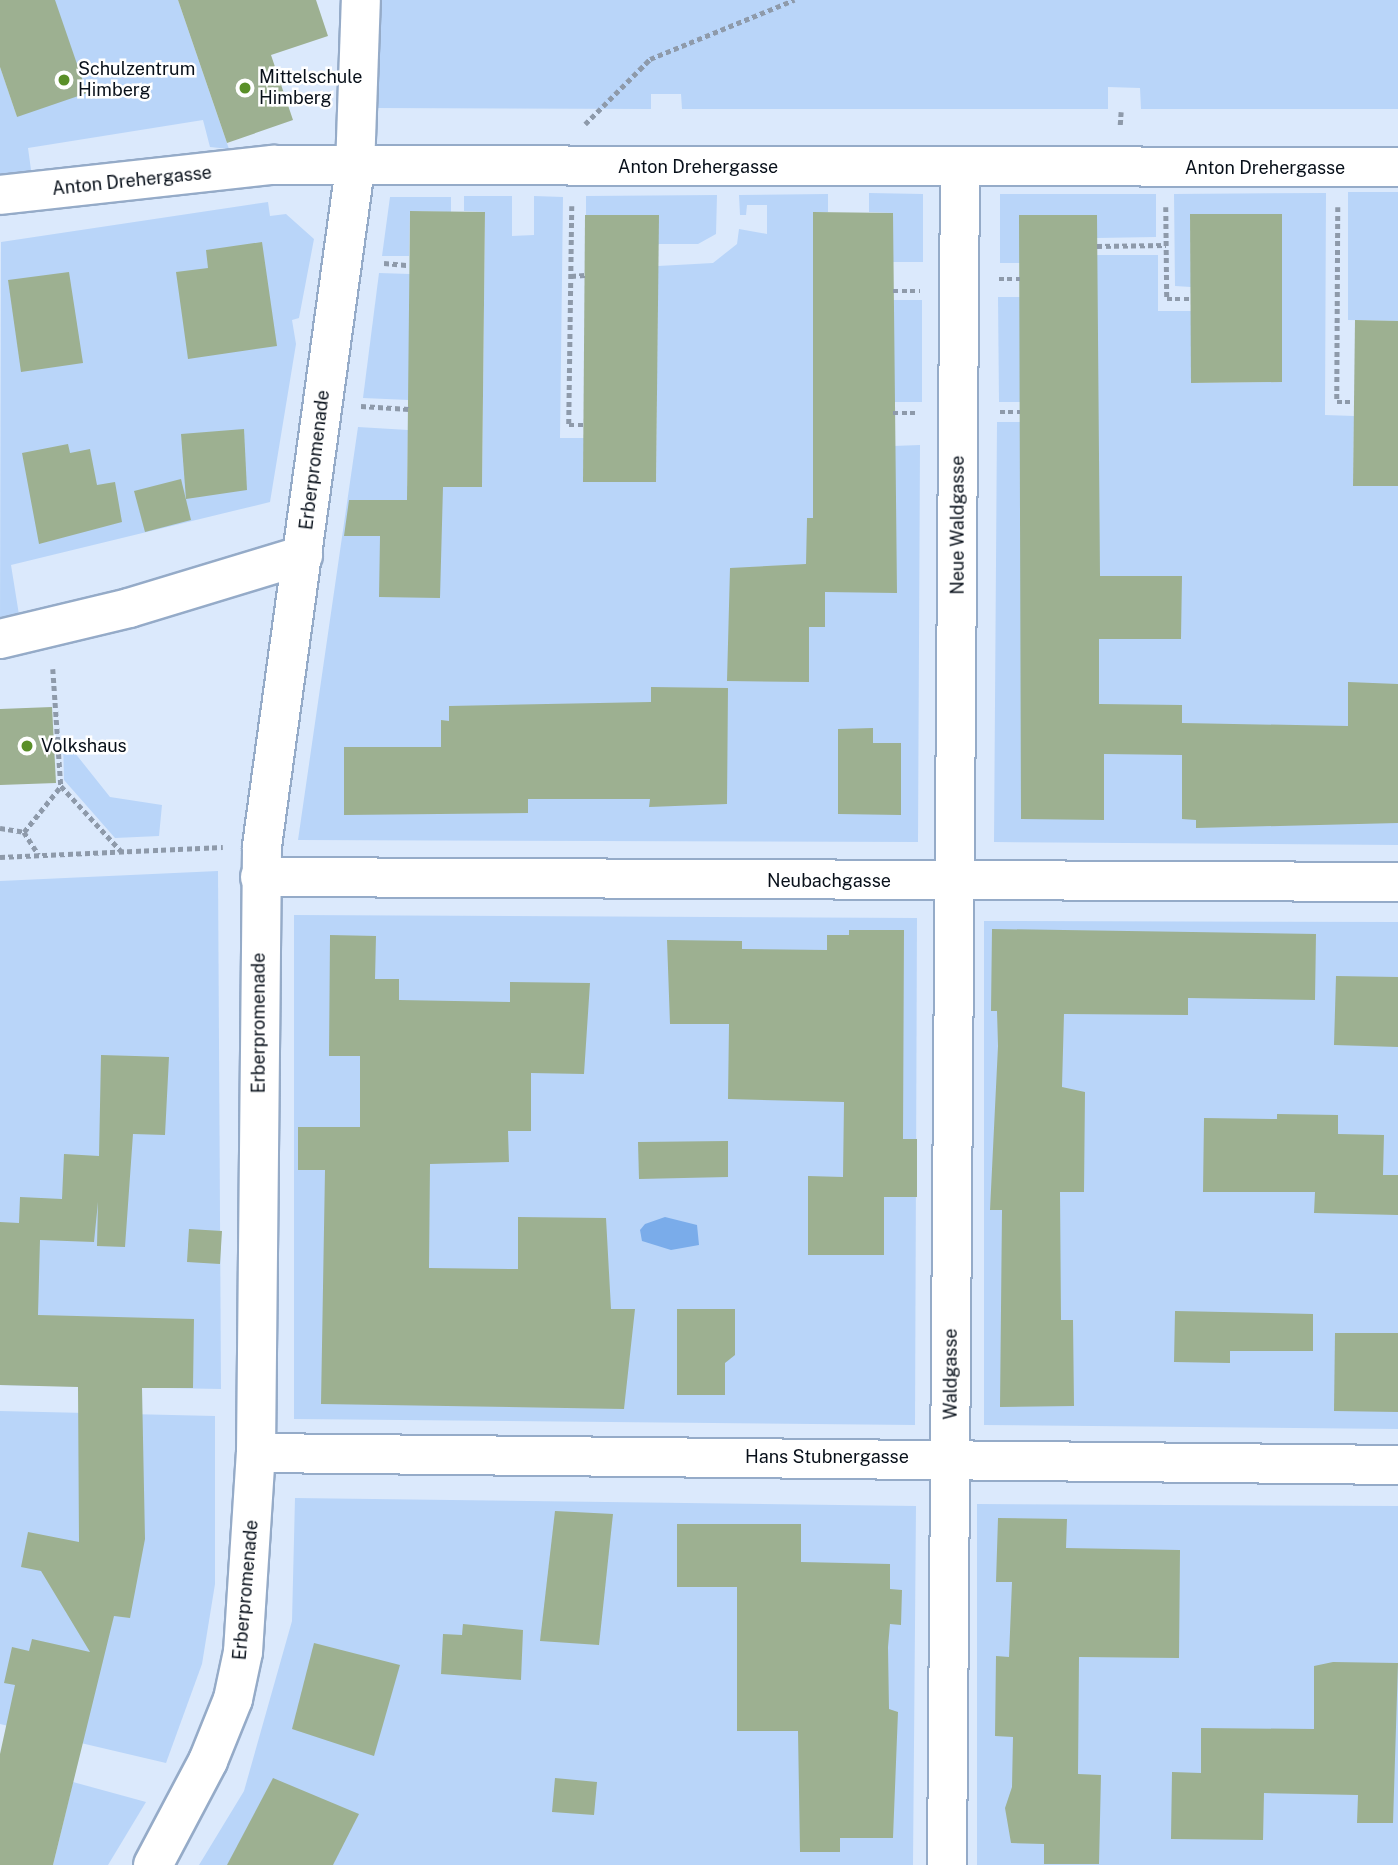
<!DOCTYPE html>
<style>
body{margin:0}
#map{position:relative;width:1398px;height:1865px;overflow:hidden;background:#dbe9fc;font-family:"Public Sans",sans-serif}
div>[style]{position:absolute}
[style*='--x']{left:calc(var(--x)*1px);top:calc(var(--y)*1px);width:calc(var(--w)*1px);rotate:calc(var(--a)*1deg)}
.green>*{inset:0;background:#b9d5f9}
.water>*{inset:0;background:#7aacea}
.building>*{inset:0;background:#9db091}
.path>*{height:4.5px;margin-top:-2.25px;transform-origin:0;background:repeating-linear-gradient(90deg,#8e9aaa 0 5px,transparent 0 8.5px)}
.roads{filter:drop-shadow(2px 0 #95abc8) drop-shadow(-2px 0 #95abc8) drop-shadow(0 2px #95abc8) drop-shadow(0 -2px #95abc8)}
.minor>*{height:38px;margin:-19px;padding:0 19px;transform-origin:19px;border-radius:19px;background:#fff}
.dots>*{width:19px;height:19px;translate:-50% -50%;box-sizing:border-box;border:4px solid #fff;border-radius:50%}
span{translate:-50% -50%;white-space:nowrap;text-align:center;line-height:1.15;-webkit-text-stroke:5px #fff;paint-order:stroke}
.poi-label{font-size:18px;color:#08101a}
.left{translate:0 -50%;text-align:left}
.street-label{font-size:18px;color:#08101a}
</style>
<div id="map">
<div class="green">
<i style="clip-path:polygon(55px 0,178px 0,229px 149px,210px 147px,203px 120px,28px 148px,32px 177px,0 179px,0 67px,17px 117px)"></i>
<i style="clip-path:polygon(377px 0,1398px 0,1398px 109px,1141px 109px,1140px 88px,1108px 87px,1108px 109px,682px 109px,681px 94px,651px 94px,651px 109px,374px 108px)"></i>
<i style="clip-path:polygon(1348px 192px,1398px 192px,1398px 321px,1348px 320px)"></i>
<i style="clip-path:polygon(869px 193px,923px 194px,923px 262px,893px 262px,893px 213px,869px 212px)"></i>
<i style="clip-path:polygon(1326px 193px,1325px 415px,1354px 416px,1353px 486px,1398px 486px,1398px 845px,994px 842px,997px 422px,1020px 422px,1097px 255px,1158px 255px,1158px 311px,1191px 311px,1191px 383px,1282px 382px,1282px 214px,1190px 214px,1191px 287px,1175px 286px,1174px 194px)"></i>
<i style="clip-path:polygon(828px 194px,828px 212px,813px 213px,813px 485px,892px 485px,893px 446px,920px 445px,918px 842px,298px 840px,358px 427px,408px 430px,407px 486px,482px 487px,485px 212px,464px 211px,464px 196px,512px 196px,512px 236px,534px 235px,534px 196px,563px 197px,560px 438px,584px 438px,583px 482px,656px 482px,658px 266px,713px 263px,737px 244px,739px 229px,767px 234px,767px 205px,747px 205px,746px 215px,740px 215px,739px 195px)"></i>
<i style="clip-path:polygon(1000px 194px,1156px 194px,1156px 237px,1097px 238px,1097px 215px,1020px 215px,1020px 263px,1000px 263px)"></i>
<i style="clip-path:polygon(717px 195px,716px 234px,698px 244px,658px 244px,586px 215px,586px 196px)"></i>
<i style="clip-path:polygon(390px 197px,451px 197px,451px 212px,410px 211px,409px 256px,382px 256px)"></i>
<i style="clip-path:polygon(268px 202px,270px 216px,286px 214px,314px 239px,299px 318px,292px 320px,296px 344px,270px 502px,11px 565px,20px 621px,0 627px,1px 242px)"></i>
<i style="clip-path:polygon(379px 273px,410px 274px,409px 400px,363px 398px)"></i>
<i style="clip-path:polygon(998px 297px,1020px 297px,1020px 402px,999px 402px)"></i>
<i style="clip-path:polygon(893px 300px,922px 300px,922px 402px,893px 402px)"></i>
<i style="clip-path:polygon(63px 738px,110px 797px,162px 805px,159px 836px,115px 838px,64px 780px)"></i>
<i style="clip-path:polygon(218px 871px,221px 1389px,0 1385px,0 881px)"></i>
<i style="clip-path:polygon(294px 915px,917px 918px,915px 1425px,294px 1419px)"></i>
<i style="clip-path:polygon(984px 921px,1398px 922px,1398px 1429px,984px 1425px)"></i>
<i style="clip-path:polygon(0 1411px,215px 1416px,215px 1584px,202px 1664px,166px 1763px,0 1724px)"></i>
<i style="clip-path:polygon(295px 1498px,916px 1506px,913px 1865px,199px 1865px,244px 1791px,292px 1621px)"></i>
<i style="clip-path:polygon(977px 1504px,1398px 1506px,1398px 1865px,977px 1865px)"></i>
<i style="clip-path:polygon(73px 1782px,146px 1802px,108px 1865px,53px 1865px)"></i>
</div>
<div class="water">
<i style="clip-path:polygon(665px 1217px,697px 1225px,699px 1245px,671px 1250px,642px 1241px,640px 1230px,645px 1224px)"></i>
</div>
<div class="building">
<i style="clip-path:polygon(0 0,55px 0,87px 93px,17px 117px,0 67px)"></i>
<i style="clip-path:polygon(178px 0,316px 0,328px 36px,271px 55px,293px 120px,227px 143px)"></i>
<i style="clip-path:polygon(410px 211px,485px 212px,482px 487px,443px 487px,440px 598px,379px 597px,380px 536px,344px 536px,349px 500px,407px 500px)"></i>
<i style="clip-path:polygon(813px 212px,893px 213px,897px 593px,825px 592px,825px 627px,809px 627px,809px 682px,727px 681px,730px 568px,806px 564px,807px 518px,813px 518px)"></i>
<i style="clip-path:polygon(1190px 214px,1282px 214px,1282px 382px,1191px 383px)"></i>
<i style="clip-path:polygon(585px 215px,659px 215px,656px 482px,583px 482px)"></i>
<i style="clip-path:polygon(1019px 215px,1097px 215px,1100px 576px,1182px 576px,1181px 639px,1099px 639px,1099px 704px,1182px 705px,1182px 723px,1348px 726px,1348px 682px,1398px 684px,1398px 823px,1196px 828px,1196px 820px,1182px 819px,1182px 755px,1104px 754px,1104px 820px,1021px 819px)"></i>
<i style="clip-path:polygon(262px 242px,277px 346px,188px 359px,176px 272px,208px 268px,206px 250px)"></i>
<i style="clip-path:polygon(69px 272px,83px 363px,21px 372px,8px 280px)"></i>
<i style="clip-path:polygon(1355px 320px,1398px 321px,1398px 486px,1353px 486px)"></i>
<i style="clip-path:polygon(244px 429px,247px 490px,186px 499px,181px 434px)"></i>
<i style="clip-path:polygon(68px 444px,70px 453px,90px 449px,97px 485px,115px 482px,122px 522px,39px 544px,22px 453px)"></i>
<i style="clip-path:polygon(181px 479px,191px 520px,145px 532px,134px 491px)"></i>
<i style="clip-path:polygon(651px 687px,728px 688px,727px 804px,649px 807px,650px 799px,528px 799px,528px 813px,344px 815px,344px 747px,441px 747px,441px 720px,449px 721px,449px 706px,651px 702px)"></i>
<i style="clip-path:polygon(52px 707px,56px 783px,0 785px,0 709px)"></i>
<i style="clip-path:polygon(873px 728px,873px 743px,901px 743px,901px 815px,838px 814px,838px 729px)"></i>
<i style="clip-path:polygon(992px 929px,1316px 934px,1315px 1000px,1188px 998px,1188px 1015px,1064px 1014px,1062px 1087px,1085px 1092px,1084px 1192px,1060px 1192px,1061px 1320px,1073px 1320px,1074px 1406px,1000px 1407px,1002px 1210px,990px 1210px,998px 1046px,997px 1011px,991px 1011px)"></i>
<i style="clip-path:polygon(849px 930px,904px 930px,903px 1139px,917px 1139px,917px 1197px,884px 1197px,884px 1255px,808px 1255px,808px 1176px,843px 1177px,844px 1102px,728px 1099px,729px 1024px,670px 1024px,667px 940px,742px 941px,742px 949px,827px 950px,827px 935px,849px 935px)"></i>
<i style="clip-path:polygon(330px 935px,376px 936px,375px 979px,399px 979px,399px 1000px,510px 1002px,510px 982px,590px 983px,584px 1074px,531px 1073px,531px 1131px,508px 1131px,509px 1162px,430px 1164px,429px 1268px,518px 1269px,518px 1217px,606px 1218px,611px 1309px,635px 1309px,624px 1409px,321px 1404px,325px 1170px,298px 1170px,298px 1127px,360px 1127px,360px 1056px,329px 1056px)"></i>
<i style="clip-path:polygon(1336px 976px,1398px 977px,1398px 1047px,1334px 1045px)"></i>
<i style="clip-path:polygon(101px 1055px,169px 1057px,165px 1135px,133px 1134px,125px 1247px,97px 1246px,98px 1202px,94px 1242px,40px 1240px,38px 1315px,194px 1319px,193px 1388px,142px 1388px,145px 1539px,130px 1618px,114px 1616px,53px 1865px,0 1865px,0 1754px,15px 1685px,4px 1683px,12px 1647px,29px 1651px,32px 1639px,90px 1652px,41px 1571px,21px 1567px,28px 1532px,79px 1542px,78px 1387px,0 1385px,0 1222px,19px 1223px,20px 1197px,62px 1199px,64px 1154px,99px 1156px)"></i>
<i style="clip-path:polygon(1277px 1114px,1338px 1115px,1338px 1134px,1384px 1135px,1383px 1175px,1398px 1175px,1398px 1215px,1314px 1213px,1315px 1192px,1203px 1192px,1204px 1118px,1277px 1119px)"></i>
<i style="clip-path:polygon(728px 1141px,728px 1177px,639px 1179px,638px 1142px)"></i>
<i style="clip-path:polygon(189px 1229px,222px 1231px,220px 1264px,187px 1262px)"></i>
<i style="clip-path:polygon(677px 1309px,735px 1309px,735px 1355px,725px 1363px,725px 1395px,677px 1395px)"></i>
<i style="clip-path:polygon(1175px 1311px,1313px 1314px,1313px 1351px,1230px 1351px,1230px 1363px,1174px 1362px)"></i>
<i style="clip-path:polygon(1335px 1333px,1398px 1333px,1398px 1412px,1334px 1411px)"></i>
<i style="clip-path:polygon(555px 1511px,613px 1514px,599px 1645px,540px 1641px)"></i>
<i style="clip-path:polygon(998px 1518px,1067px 1519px,1066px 1548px,1180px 1550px,1179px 1658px,1079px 1657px,1078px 1774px,1101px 1775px,1099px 1864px,1044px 1864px,1044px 1844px,1011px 1843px,1005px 1808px,1012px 1787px,1013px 1737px,995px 1736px,996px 1656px,1009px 1657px,1012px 1582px,996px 1582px)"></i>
<i style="clip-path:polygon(677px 1524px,801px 1524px,801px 1562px,890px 1564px,890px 1589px,902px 1590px,901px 1625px,890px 1624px,888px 1647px,889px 1709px,898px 1712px,893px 1838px,840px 1838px,840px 1852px,800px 1852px,798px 1731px,737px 1731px,737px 1587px,677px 1587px)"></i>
<i style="clip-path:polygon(463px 1624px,523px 1630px,521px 1680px,441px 1674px,443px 1634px,462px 1635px)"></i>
<i style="clip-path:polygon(314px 1643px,400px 1665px,374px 1756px,292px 1729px)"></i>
<i style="clip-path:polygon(1333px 1662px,1398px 1663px,1393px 1823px,1357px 1823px,1358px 1795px,1264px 1793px,1263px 1840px,1171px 1839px,1172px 1772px,1201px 1773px,1201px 1728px,1314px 1729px,1314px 1666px)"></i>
<i style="clip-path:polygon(273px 1778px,359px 1814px,333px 1865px,227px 1865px)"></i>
<i style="clip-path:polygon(555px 1778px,597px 1782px,594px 1815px,552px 1812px)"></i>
</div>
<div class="path">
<i style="--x:585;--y:124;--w:92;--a:-45"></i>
<i style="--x:650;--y:59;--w:156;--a:-22.3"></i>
<i style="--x:1120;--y:125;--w:13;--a:-86"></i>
<i style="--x:572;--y:206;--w:219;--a:90.8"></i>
<i style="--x:569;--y:425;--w:15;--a:0"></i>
<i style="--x:1166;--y:207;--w:92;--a:89.4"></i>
<i style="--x:1167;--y:299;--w:24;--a:0"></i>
<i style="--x:1338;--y:207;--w:195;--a:90.3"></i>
<i style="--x:1337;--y:402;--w:17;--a:0"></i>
<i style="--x:1097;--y:246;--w:69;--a:-0.8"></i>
<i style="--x:384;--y:263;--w:25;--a:5"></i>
<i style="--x:571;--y:276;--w:14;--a:-4"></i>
<i style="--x:999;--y:279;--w:21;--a:0"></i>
<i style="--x:893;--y:291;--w:27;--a:0"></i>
<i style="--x:361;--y:406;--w:48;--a:3.6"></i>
<i style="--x:1000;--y:412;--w:20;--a:0"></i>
<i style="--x:893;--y:413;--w:25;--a:0"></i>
<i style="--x:53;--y:669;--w:117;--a:86.1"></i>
<i style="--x:61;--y:786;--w:90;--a:47.3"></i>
<i style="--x:0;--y:828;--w:24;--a:9"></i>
<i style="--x:24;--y:832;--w:27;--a:57"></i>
<i style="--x:24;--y:832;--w:59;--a:-51.2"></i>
<i style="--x:0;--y:857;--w:223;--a:-2.6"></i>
</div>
<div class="roads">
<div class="minor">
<i style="--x:0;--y:195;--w:275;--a:-6.3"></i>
<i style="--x:273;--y:165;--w:1125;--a:0.1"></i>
<i style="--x:0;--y:639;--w:133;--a:-13.5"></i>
<i style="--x:129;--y:608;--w:182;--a:-16.9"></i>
<i style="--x:260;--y:877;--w:1138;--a:0.25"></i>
<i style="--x:256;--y:1453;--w:1142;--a:0.6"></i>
<i style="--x:153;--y:1865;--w:118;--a:-62.1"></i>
<i style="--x:208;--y:1761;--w:67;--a:-68"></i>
<i style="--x:233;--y:1699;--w:48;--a:-78"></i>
<i style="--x:243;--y:1652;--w:199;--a:-86.3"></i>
<i style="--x:256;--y:1453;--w:607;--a:-89.43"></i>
<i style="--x:262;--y:846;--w:684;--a:-82.19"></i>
<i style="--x:355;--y:168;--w:168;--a:-88"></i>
<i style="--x:947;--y:1865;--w:1697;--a:-89.56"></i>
</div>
</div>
<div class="dots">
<i style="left:64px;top:80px;background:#5a8f29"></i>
<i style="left:245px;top:88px;background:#5a8f29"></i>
<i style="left:27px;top:746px;background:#5a8f29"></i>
</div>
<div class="poi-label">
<span class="left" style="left:78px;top:80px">Schulzentrum<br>Himberg</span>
<span class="left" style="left:259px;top:88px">Mittelschule<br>Himberg</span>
<span class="left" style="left:41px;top:746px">Volkshaus</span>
</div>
<div class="street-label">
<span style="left:698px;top:167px">Anton Drehergasse</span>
<span style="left:1265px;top:168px">Anton Drehergasse</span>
<span style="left:132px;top:181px;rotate:-6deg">Anton Drehergasse</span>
<span style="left:315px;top:460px;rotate:-83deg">Erberpromenade</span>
<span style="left:958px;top:525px;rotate:-90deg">Neue Waldgasse</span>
<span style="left:829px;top:881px">Neubachgasse</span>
<span style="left:259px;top:1023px;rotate:-90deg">Erberpromenade</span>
<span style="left:951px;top:1374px;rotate:-90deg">Waldgasse</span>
<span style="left:827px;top:1457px">Hans Stubnergasse</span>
<span style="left:246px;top:1590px;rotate:-85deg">Erberpromenade</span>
</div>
</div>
